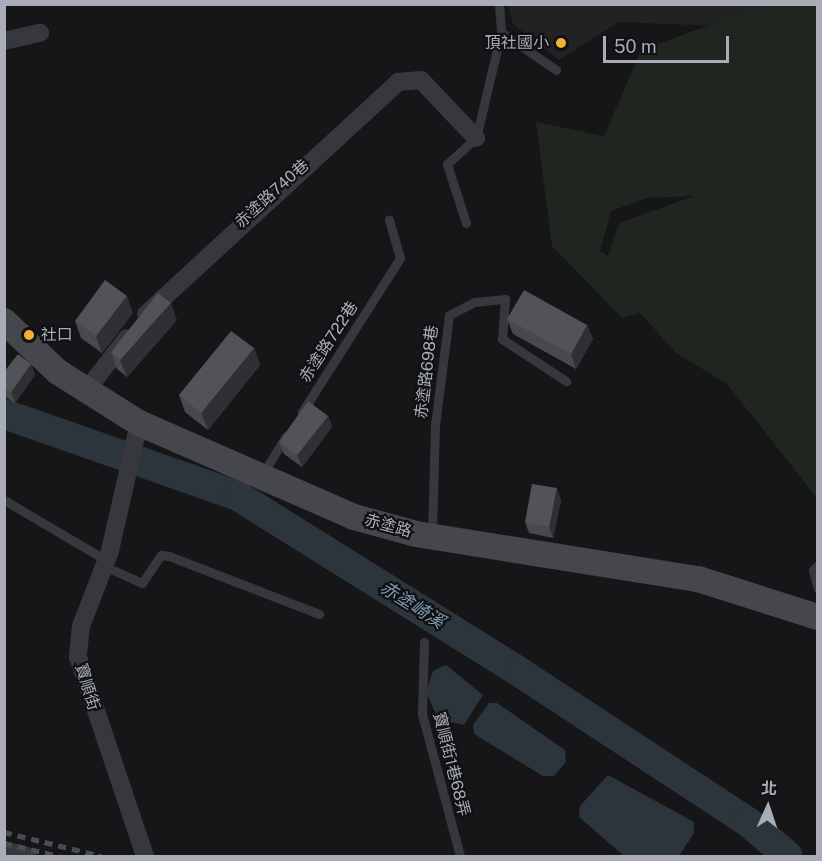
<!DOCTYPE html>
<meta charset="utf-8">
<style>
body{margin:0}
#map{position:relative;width:822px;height:861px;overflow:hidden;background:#161618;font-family:"Public Sans","Noto Sans TC",sans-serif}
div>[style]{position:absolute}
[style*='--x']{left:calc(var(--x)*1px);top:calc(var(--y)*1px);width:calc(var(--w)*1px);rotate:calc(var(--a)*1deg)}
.built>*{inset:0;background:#222225}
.green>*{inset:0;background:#1e261f}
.water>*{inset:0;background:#2c353c}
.river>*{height:30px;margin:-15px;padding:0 15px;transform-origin:15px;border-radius:15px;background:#2c353c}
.lane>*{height:9px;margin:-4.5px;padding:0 4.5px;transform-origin:4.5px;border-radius:4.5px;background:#37383d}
.street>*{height:18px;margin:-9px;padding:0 9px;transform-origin:9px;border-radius:9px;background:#37383d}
.secondary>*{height:26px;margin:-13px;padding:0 13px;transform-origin:13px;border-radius:13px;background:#45474d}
.rail>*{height:4.5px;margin-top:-2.25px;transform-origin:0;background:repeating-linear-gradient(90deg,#4a4c52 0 8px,transparent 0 14px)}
.wall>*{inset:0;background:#47494d}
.shaded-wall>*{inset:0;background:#2f3033}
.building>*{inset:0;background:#525359}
.dots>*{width:16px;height:16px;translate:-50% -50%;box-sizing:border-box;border:3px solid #111113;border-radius:50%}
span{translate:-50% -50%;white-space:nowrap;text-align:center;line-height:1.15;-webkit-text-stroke:4.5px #111113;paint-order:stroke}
.poi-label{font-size:16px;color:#a8adb8}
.right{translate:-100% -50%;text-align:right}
.left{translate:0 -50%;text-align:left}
.street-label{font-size:16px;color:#a8adb8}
.water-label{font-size:18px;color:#7f9bb3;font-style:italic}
.frame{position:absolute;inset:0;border:6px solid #a8adb8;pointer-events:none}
.north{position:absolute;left:738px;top:777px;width:60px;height:60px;-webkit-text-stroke:4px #111113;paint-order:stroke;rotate:3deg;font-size:16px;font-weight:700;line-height:24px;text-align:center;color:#a8adb8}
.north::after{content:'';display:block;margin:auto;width:21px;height:27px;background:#a8adb8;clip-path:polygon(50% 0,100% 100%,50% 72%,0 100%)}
.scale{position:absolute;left:603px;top:36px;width:126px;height:27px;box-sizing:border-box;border:3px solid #a8adb8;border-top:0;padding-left:8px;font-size:18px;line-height:21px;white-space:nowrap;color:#a8adb8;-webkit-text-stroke:4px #111113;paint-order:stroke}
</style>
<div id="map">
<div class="built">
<i style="clip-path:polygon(508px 5px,767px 5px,743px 27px,619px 22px,559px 60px,513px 24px)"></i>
</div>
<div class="green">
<i style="clip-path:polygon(evenodd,766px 5px,817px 5px,817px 498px,727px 384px,676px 353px,640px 313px,622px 318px,552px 246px,536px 122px,604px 136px,641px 50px,766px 5px,694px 196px,619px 223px,608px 256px,600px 251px,611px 211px,648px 198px,694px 196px)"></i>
</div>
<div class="water">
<i style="clip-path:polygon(446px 665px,483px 695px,464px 725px,438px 719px,426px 692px,433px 671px)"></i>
<i style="clip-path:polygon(489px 703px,497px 703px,565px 750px,566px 762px,554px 776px,543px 776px,474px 734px,473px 725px)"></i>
<i style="clip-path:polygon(608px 775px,694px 822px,694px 833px,679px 856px,624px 856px,579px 817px,580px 806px)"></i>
</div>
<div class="river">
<i style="--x:4;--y:414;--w:248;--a:19.3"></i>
<i style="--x:238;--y:496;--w:334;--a:32"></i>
<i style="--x:521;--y:673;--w:272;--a:33.3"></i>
<i style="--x:748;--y:822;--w:52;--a:40.4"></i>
</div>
<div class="lane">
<i style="--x:501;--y:32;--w:67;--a:34.6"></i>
<i style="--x:466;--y:223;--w:62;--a:-107.9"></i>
<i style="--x:447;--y:164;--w:39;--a:-42"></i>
<i style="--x:476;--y:138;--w:109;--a:-76.7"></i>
<i style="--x:501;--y:32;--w:28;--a:-94"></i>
<i style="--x:302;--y:412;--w:183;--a:-57.5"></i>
<i style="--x:400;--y:258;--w:40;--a:-106"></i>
<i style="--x:262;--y:475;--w:46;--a:-58.4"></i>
<i style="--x:4;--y:500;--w:118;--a:30.5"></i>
<i style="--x:432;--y:533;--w:108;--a:-88.4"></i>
<i style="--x:435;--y:425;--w:111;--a:-82.7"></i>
<i style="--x:449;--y:315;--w:29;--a:-27"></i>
<i style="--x:475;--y:302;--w:30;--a:-6"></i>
<i style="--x:505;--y:299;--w:40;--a:94.3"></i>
<i style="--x:502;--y:339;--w:77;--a:33.3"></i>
<i style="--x:818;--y:565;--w:7;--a:135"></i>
<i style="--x:813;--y:570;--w:20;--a:75"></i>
<i style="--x:104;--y:566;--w:42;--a:24.1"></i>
<i style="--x:142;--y:583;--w:34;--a:-56"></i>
<i style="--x:161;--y:555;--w:8;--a:7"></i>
<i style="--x:169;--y:556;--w:161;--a:21.1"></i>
<i style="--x:424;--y:642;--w:72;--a:91.6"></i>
<i style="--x:422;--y:714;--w:147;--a:75"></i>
</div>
<div class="street">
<i style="--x:4;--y:41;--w:37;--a:-13"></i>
<i style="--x:146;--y:314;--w:343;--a:-42.6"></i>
<i style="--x:398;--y:82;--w:23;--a:-5"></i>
<i style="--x:421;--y:80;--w:80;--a:46.5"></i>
<i style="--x:86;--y:391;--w:67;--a:-52.3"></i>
<i style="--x:139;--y:423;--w:131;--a:102.8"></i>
<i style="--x:110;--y:551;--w:80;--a:111.1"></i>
<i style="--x:81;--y:626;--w:31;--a:96"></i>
<i style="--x:78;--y:657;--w:210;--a:71.4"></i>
<i style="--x:4;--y:850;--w:24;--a:15"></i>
</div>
<div class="secondary">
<i style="--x:4;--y:321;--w:74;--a:43.4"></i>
<i style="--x:58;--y:372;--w:96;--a:32.2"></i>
<i style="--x:139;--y:423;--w:235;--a:23.6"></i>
<i style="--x:354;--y:517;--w:64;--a:15.3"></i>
<i style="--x:416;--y:534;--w:286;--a:9.1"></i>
<i style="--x:698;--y:579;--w:126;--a:17.6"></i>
</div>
<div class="rail">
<i style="--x:4;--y:832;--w:100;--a:13.9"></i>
<i style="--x:4;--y:843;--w:57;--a:13.3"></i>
</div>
<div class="wall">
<i style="clip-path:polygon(133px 313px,102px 353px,81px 338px,75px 321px)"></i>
<i style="clip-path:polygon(507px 319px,587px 325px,593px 339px,576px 369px,513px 334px)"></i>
<i style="clip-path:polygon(177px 320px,127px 377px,117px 369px,111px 352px)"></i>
<i style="clip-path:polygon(254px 348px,260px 365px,208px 430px,185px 412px,179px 395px)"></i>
<i style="clip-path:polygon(31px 364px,35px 375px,15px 403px,4px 396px,4px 372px)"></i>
<i style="clip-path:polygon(328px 416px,332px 427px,302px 467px,284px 454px,279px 442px)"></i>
<i style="clip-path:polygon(561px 500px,553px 538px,529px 533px,525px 522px)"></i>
</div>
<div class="shaded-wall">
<i style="clip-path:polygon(127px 296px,133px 313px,102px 353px,96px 336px)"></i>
<i style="clip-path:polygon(171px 303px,177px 320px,127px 377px,120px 360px)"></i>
<i style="clip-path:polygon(587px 325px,593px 339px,576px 369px,571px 354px)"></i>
<i style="clip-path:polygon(254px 348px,260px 365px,208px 430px,201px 413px)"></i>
<i style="clip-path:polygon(31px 364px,35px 375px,15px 403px,11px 392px)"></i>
<i style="clip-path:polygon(328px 416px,332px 427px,302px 467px,297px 455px)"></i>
<i style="clip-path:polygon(557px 488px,561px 500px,553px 538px,549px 527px)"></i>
</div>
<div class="building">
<i style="clip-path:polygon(105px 280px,127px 296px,96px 336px,75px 321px)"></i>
<i style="clip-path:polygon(524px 290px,587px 325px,571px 354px,507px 319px)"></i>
<i style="clip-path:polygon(158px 293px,171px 303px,120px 360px,111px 352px)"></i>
<i style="clip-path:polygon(231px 331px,254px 348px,201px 413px,179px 395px)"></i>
<i style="clip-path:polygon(18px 354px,31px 364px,11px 392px,4px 387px,4px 372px)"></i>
<i style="clip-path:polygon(308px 401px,328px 416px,297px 455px,279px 442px)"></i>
<i style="clip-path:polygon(532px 484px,557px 488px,549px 527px,525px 522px)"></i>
</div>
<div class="dots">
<i style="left:561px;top:43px;background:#f2b134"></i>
<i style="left:29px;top:335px;background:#f2b134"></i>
</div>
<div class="poi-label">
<span class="right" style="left:549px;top:43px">頂社國小</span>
<span class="left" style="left:41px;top:335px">社口</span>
</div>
<div class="street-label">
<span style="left:272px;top:194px;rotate:-42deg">赤塗路740巷</span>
<span style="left:329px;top:342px;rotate:-57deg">赤塗路722巷</span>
<span style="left:427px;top:372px;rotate:-83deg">赤塗路698巷</span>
<span style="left:388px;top:526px;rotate:15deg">赤塗路</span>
<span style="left:87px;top:687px;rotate:73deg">寶順街</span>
<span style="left:451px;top:764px;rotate:76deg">寶順街1巷68弄</span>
</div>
<div class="water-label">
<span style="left:412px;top:605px;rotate:32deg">赤塗崎溪</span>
</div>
<div class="frame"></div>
<div class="north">北</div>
<div class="scale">50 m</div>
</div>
